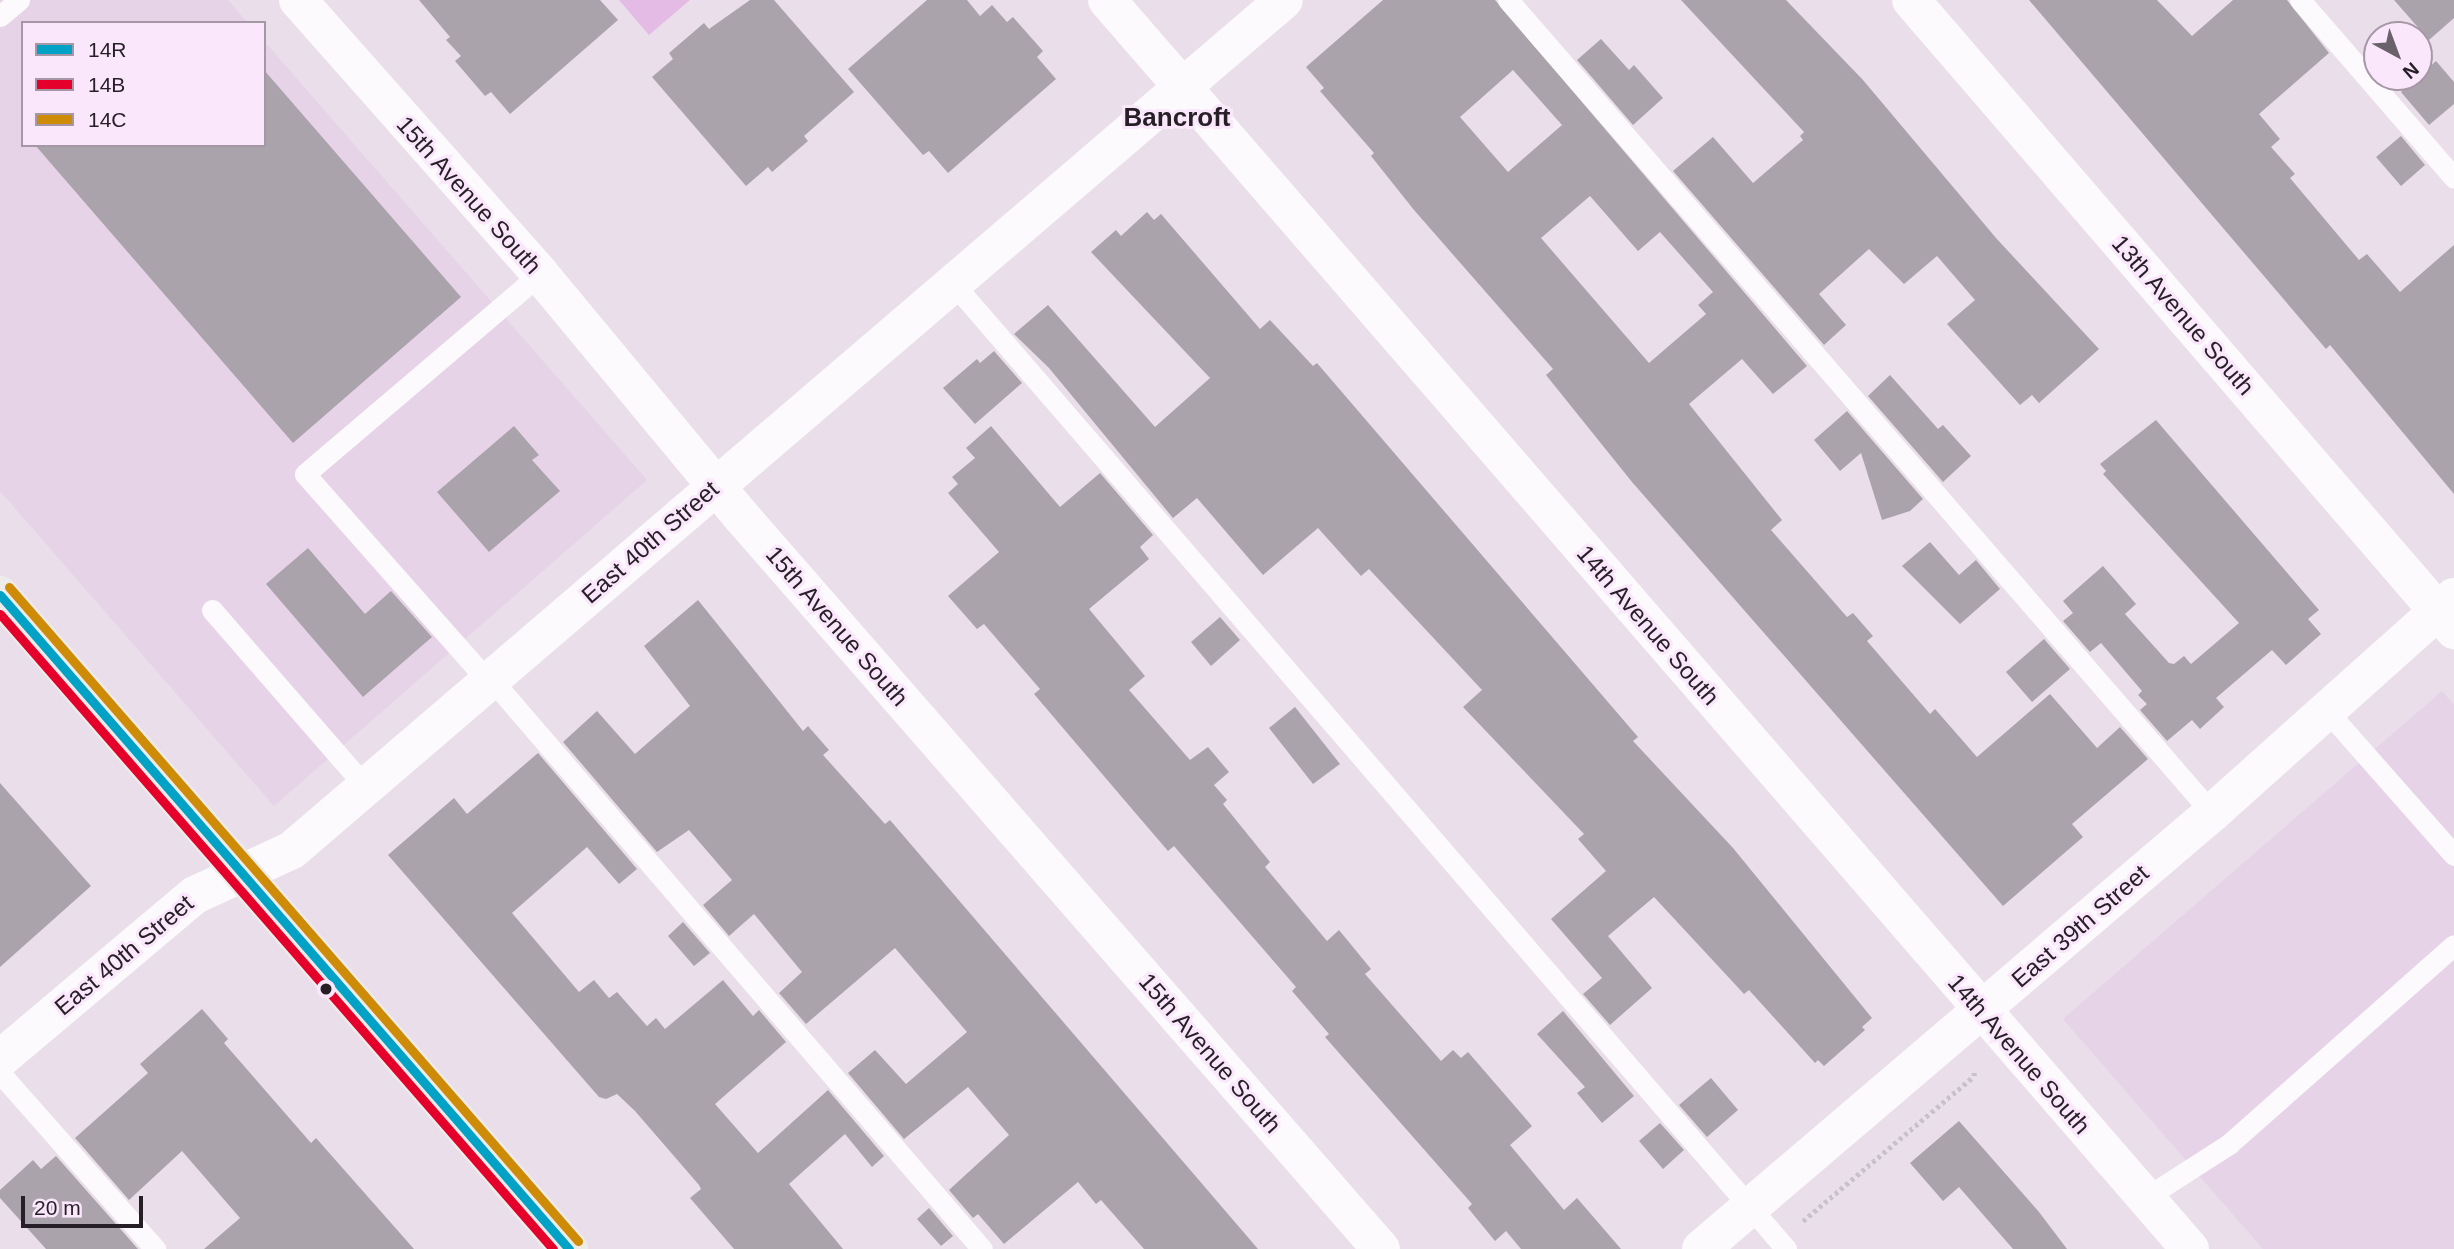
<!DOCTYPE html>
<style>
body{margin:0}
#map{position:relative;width:2454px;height:1249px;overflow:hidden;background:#e9dee9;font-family:Helvetica,sans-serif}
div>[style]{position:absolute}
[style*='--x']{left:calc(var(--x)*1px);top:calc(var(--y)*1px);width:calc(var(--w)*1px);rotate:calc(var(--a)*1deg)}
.built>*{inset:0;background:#e6d3e7}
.green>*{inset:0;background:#e3bbe4}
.building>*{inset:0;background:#aba3ab}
.path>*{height:4.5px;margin-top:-2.25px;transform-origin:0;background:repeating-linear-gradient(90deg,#c6c2c6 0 3.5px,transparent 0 7px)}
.lane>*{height:21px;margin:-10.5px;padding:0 10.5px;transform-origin:10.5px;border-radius:10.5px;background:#fcfafc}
.street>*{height:38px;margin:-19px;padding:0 19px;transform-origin:19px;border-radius:19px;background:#fcfafc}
.secondary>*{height:38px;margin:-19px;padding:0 19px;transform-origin:19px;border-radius:19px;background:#eeeceb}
.bus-1>*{height:9px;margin:-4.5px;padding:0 4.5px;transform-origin:4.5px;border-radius:4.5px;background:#02a2c6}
.bus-2>*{height:9px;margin:-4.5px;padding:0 4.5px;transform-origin:4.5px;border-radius:4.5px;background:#e4002b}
.bus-3>*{height:9px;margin:-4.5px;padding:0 4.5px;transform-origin:4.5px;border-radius:4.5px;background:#cd8b08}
.dots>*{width:19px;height:19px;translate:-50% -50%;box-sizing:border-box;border:4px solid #fbe7fc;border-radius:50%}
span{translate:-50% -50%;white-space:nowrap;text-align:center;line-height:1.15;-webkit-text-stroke:6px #fbe7fc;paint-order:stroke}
.street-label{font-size:24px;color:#261f26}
.neighbourhood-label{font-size:26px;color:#261f26;font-weight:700}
.legend{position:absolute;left:21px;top:21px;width:245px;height:126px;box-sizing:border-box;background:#fbe7fc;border:2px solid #a697a6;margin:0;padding:9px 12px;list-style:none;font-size:21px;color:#261f26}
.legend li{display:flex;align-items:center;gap:14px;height:35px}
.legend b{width:35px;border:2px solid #a697a6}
.north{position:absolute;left:2363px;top:21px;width:70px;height:70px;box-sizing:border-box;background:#fbe7fc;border:2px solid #a697a6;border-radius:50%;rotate:139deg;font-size:19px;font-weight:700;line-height:28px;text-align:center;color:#261f26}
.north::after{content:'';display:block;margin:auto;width:24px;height:32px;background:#6a626a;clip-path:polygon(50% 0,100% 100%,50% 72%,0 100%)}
.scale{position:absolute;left:21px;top:1196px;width:122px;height:32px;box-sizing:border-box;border:4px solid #261f26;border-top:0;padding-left:9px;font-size:21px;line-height:24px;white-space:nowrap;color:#261f26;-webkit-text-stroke:5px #fbe7fc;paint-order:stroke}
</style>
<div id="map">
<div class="built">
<i style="clip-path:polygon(0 0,228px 0,248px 23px,23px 23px,23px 145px,264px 145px,264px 41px,647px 480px,274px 806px,0 491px)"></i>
<i style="clip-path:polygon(2442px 691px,2454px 705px,2454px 1249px,2263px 1249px,2063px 1019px)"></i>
</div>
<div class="green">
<i style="clip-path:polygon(619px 0,690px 0,649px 35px)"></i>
</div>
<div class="building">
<i style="clip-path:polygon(419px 0,600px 0,618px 20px,510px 114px,491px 92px,485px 96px,455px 61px,461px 56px,446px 40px,450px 37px)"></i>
<i style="clip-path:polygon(750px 0,774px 0,854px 92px,804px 136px,808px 141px,772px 172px,768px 167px,746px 186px,652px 77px,673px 59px,669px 53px,704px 23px,709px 29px)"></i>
<i style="clip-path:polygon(927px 0,967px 0,980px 16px,992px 5px,1007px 22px,1013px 17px,1043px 51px,1037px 57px,1056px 79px,948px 173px,929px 151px,923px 155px,848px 69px)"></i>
<i style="clip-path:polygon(evenodd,1383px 0,1495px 0,1807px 366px,1773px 394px,1742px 359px,1689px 404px,1782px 520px,1771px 530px,1847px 617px,1853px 613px,1873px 636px,1867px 641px,1930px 714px,1935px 709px,1977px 757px,2050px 694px,2097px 748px,2120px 727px,2148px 759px,2072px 824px,2083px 837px,2003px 906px,1632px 482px,1546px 375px,1553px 369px,1414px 210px,1371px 156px,1374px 153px,1320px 91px,1324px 88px,1306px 67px,1383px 0,1513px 70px,1562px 125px,1508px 172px,1460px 117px,1513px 70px,1383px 0,1590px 196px,1638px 251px,1660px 232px,1713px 292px,1698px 305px,1706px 314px,1649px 363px,1541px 238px,1590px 196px)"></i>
<i style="clip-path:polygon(1681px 0,1786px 0,1863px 80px,1996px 238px,2099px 349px,2039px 403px,2032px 395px,2020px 405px,1947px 324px,1975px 300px,1937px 256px,1904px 284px,1869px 249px,1819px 294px,1846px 325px,1824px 345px,1673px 171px,1713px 137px,1753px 183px,1803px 140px,1800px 136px,1804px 132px)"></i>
<i style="clip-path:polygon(2029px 0,2157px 0,2192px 36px,2233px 0,2287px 0,2329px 53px,2259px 114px,2280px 139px,2271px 147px,2295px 174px,2290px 178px,2359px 260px,2367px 254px,2400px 292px,2454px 245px,2454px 494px,2330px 345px,2326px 349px)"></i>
<i style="clip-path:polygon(2394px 0,2454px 0,2454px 18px,2429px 40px)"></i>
<i style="clip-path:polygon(1601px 39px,1629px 70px,1634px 65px,1663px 98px,1633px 125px,1577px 60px)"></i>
<i style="clip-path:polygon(2436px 61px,2454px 82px,2454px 104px,2429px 125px,2401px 92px)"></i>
<i style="clip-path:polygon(264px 70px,461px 297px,293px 443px,35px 145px,264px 145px)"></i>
<i style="clip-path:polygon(2401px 136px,2425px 165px,2401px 186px,2376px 157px)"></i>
<i style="clip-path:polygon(1147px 212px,1154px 220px,1161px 214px,1260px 329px,1270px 320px,1313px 366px,1317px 363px,1638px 737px,1633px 741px,1733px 848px,1872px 1018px,1862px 1027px,1865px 1030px,1824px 1066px,1818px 1060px,1815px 1063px,1749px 990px,1744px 994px,1654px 897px,1608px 936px,1652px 988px,1610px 1025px,1583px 994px,1602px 978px,1551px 919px,1606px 871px,1578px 839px,1584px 834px,1463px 707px,1482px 690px,1369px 569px,1361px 576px,1318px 528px,1263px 575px,1197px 498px,1173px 518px,1049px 368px,1014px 334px,1048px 305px,1155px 427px,1210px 378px,1091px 252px,1116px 230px,1121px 236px)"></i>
<i style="clip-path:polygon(994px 351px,1022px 383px,975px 424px,943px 388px,977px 359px,980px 363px)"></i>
<i style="clip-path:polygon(1890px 375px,1938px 429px,1943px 425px,1971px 456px,1943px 482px,1868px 396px)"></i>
<i style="clip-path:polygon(1847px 411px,1923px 499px,1910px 511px,1882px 520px,1861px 453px,1840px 471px,1814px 440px)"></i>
<i style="clip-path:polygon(2156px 420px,2319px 610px,2308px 619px,2321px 634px,2286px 665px,2272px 650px,2216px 698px,2224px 707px,2200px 729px,2192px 720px,2167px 741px,2140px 710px,2147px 704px,2138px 695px,2142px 691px,2101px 643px,2090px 652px,2063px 621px,2073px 613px,2063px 601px,2103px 566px,2136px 604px,2125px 614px,2169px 663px,2174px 664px,2184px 656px,2191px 664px,2239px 623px,2103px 474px,2106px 471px,2100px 464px)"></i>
<i style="clip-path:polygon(514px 426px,539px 455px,532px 460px,560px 491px,489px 552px,437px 492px)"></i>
<i style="clip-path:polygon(991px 426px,1060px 507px,1100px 473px,1153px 535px,1140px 547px,1149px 559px,1089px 609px,1145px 676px,1129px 690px,1190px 760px,1208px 747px,1229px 772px,1214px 785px,1227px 800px,1223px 804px,1270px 862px,1265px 867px,1327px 941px,1339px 930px,1371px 969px,1365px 974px,1441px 1061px,1453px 1050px,1461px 1058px,1468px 1052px,1532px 1126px,1510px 1145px,1564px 1210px,1577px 1198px,1621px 1249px,1521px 1249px,1506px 1231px,1495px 1241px,1468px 1208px,1472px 1204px,1325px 1037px,1329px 1034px,1292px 991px,1296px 987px,1174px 846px,1168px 851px,1132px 809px,1034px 694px,1040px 689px,984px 624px,977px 629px,948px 596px,999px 552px,948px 493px,958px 484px,952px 477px,975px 458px,966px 448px)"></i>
<i style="clip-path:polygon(1930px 542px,1959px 575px,1976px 560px,2000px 589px,1960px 624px,1902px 566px)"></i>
<i style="clip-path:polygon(308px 548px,365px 614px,391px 591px,432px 637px,363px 697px,266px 584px)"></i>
<i style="clip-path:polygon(698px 600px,803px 731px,808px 726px,829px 750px,823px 755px,885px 824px,890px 820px,1258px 1249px,1144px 1249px,1101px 1200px,1096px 1204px,1078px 1182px,1004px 1244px,978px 1214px,973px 1218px,949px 1190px,1009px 1135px,968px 1087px,904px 1139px,848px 1073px,875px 1050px,906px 1084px,967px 1032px,895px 948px,806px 1024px,779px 993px,802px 972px,754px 914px,729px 936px,703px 905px,732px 880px,689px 830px,657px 852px,563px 742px,597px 711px,635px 754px,690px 706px,644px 646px)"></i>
<i style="clip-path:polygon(1220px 617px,1240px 640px,1211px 666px,1191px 642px)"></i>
<i style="clip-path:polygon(2044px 639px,2070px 669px,2032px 702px,2006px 672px)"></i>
<i style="clip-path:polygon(1295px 707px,1340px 764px,1313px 784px,1269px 728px)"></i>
<i style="clip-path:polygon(538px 753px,637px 869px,619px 884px,587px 847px,512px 913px,579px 992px,594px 980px,609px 998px,617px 992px,647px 1026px,656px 1018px,665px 1029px,723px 980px,753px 1016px,759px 1010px,786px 1042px,715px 1104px,758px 1153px,828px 1090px,884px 1156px,872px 1167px,845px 1134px,789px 1184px,843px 1249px,734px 1249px,690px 1198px,701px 1189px,699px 1185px,635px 1111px,617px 1094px,606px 1099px,599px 1097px,388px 855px,454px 798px,467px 814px)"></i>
<i style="clip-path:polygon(0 783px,91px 886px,0 967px)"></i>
<i style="clip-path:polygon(683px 922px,710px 953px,694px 966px,668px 936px)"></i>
<i style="clip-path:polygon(202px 1009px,228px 1039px,224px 1043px,311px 1143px,316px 1138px,414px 1249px,204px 1249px,240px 1218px,182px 1151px,129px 1200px,75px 1138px,148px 1073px,140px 1064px)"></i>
<i style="clip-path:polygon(1563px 1011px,1634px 1096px,1602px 1123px,1577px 1093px,1585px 1087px,1537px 1034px)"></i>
<i style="clip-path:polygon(1711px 1078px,1738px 1110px,1707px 1137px,1679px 1105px)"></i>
<i style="clip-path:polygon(1959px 1121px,2039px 1212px,2067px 1249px,2013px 1249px,1959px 1187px,1943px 1201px,1910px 1163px)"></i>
<i style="clip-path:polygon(1660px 1123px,1684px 1150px,1663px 1169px,1639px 1141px)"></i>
<i style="clip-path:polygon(56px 1156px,138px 1249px,46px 1249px,0 1198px,0 1190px,33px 1160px,41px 1169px)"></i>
<i style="clip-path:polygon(929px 1208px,953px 1236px,941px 1246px,917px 1219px)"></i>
</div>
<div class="path">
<i style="--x:1803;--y:1221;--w:224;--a:-40.3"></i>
<i style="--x:1974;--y:1076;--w:5;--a:-90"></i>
</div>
<div class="lane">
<i style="--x:1508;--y:0;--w:1075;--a:49.11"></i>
<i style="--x:2300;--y:0;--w:235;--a:49.1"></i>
<i style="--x:0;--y:16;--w:25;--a:-40"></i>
<i style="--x:952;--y:282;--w:1277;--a:49.22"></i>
<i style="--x:212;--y:610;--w:235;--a:49"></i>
<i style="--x:491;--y:679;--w:752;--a:49.26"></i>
<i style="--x:488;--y:681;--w:276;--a:-131.5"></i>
<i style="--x:305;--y:474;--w:309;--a:-40.4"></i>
<i style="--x:2327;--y:711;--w:192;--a:48.6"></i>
<i style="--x:0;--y:1073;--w:235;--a:48.6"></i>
<i style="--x:2145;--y:1198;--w:100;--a:-32.7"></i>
<i style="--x:2229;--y:1144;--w:300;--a:-41.5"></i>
</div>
<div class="street">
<i style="--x:298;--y:0;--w:366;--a:48.5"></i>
<i style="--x:540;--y:274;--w:315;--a:50.3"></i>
<i style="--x:741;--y:516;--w:973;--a:48.88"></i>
<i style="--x:1107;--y:0;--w:1653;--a:49.07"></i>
<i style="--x:1911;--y:0;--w:832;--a:49.24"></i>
<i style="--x:0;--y:1059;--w:255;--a:-40.1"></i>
<i style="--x:195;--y:895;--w:107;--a:-24.9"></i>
<i style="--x:292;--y:850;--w:1306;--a:-40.59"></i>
<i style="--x:1701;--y:1249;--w:672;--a:-40.47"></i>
<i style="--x:2212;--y:813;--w:324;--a:-41.8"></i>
</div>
<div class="secondary">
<i style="--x:0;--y:595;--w:867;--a:48.98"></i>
</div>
<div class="bus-1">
<i style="--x:0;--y:595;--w:867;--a:48.98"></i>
</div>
<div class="bus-2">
<i style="--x:0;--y:614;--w:842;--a:48.95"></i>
</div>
<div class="bus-3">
<i style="--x:9;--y:587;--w:867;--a:48.98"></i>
</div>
<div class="dots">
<i style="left:326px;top:989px;background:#261f26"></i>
</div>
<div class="street-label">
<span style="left:469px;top:195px;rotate:48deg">15th Avenue South</span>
<span style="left:2183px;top:315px;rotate:49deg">13th Avenue South</span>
<span style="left:650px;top:542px;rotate:-41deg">East 40th Street</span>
<span style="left:1648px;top:625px;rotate:49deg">14th Avenue South</span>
<span style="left:837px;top:626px;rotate:49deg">15th Avenue South</span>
<span style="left:2080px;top:926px;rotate:-41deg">East 39th Street</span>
<span style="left:124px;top:955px;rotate:-40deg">East 40th Street</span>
<span style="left:1210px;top:1053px;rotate:49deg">15th Avenue South</span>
<span style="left:2019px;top:1054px;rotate:49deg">14th Avenue South</span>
</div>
<div class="neighbourhood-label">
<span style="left:1177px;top:118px">Bancroft</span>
</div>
<ul class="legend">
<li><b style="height:9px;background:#02a2c6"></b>14R</li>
<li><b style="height:9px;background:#e4002b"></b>14B</li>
<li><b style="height:9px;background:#cd8b08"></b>14C</li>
</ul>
<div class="north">N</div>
<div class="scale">20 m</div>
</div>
